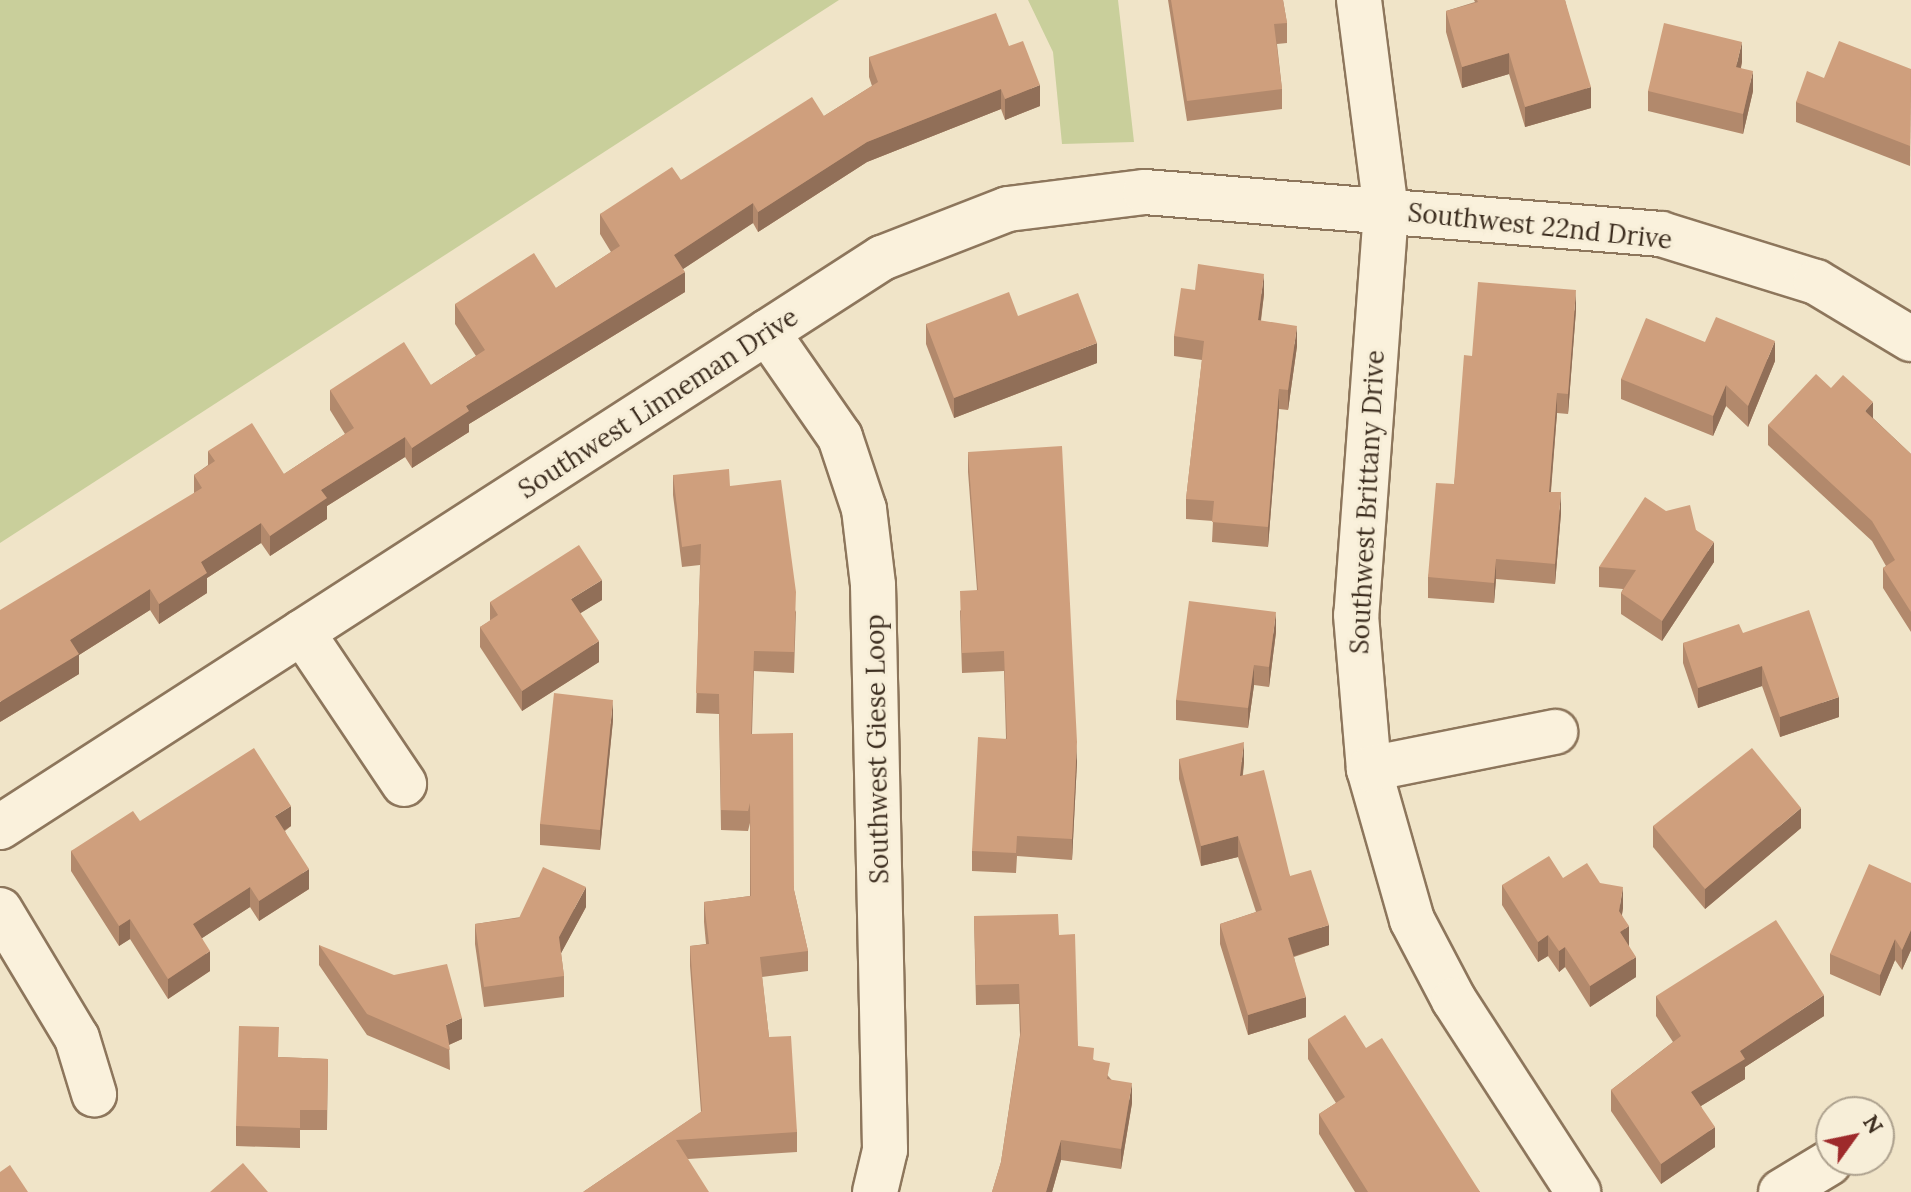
<!DOCTYPE html>
<style>
body{margin:0}
#map{position:relative;width:1911px;height:1192px;overflow:hidden;background:#f0e4c8;font-family:Lora,serif}
div>[style]{position:absolute}
[style*='--x']{left:calc(var(--x)*1px);top:calc(var(--y)*1px);width:calc(var(--w)*1px);rotate:calc(var(--a)*1deg)}
.green>*{inset:0;background:#c9cf9b}
.roads{filter:drop-shadow(2px 0 #8d765c) drop-shadow(-2px 0 #8d765c) drop-shadow(0 2px #8d765c) drop-shadow(0 -2px #8d765c)}
.street>*{height:44px;margin:-22px;padding:0 22px;transform-origin:22px;border-radius:22px;background:#faf1dc}
.wall>*{inset:0;background:#b2896c}
.shaded-wall>*{inset:0;background:#916f58}
.building>*{inset:0;background:#cf9f7d}
span{translate:-50% -50%;white-space:nowrap;text-align:center;line-height:1.15;-webkit-text-stroke:6px #f7eed8;paint-order:stroke}
.street-label{font-size:26px;color:#3d2e20}
.north{position:absolute;left:1815px;top:1096px;width:80px;height:80px;box-sizing:border-box;background:#f7eed8;border:2px solid #ada18e;border-radius:50%;rotate:57deg;font-size:22px;font-weight:700;line-height:32px;text-align:center;color:#3d2e20}
.north::after{content:'';display:block;margin:auto;width:28px;height:36px;background:#9e2a2b;clip-path:polygon(50% 0,100% 100%,50% 72%,0 100%)}
</style>
<div id="map">
<div class="green">
<i style="clip-path:polygon(0 0,839px 0,0 543px)"></i>
<i style="clip-path:polygon(1028px 0,1118px 0,1134px 142px,1062px 144px,1053px 52px)"></i>
</div>
<div class="roads">
<div class="street">
<i style="--x:1359;--y:0;--w:213;--a:82.7"></i>
<i style="--x:1386;--y:211;--w:405;--a:94.2"></i>
<i style="--x:1356;--y:615;--w:155;--a:85.2"></i>
<i style="--x:1369;--y:769;--w:157;--a:74.1"></i>
<i style="--x:1412;--y:920;--w:90;--a:62.3"></i>
<i style="--x:1454;--y:1000;--w:229;--a:57.1"></i>
<i style="--x:767;--y:332;--w:128;--a:55.2"></i>
<i style="--x:840;--y:437;--w:76;--a:71.6"></i>
<i style="--x:864;--y:509;--w:77;--a:83.2"></i>
<i style="--x:873;--y:585;--w:565;--a:88.78"></i>
<i style="--x:885;--y:1150;--w:43;--a:103.4"></i>
<i style="--x:302;--y:632;--w:183;--a:56.1"></i>
<i style="--x:1369;--y:769;--w:190;--a:-11.3"></i>
<i style="--x:0;--y:827;--w:1050;--a:-32.83"></i>
<i style="--x:882;--y:258;--w:135;--a:-21.3"></i>
<i style="--x:1008;--y:209;--w:138;--a:-7.1"></i>
<i style="--x:1145;--y:192;--w:518;--a:4.65"></i>
<i style="--x:1661;--y:234;--w:162;--a:17.2"></i>
<i style="--x:1816;--y:282;--w:111;--a:31"></i>
<i style="--x:0;--y:910;--w:149;--a:59"></i>
<i style="--x:77;--y:1038;--w:59;--a:73.1"></i>
<i style="--x:1781;--y:1192;--w:56;--a:-31.1"></i>
</div>
</div>
<div class="wall">
<i style="clip-path:polygon(1168px 0,1283px 0,1287px 23px,1287px 43px,1277px 44px,1282px 89px,1282px 109px,1187px 121px)"></i>
<i style="clip-path:polygon(1474px 0,1565px 0,1591px 108px,1525px 127px,1509px 74px,1462px 88px,1446px 32px,1446px 11px,1475px 2px)"></i>
<i style="clip-path:polygon(1009px 46px,1040px 106px,1005px 120px,1001px 109px,867px 162px,758px 232px,753px 223px,683px 269px,685px 292px,469px 424px,469px 432px,412px 468px,405px 457px,327px 506px,327px 519px,270px 556px,261px 543px,207px 578px,207px 593px,159px 624px,150px 610px,79px 655px,79px 674px,0 722px,194px 493px,194px 475px,208px 465px,208px 451px,284px 474px,345px 434px,330px 410px,330px 390px,431px 385px,476px 356px,455px 324px,455px 304px,556px 288px,611px 252px,600px 234px,600px 214px,681px 180px,824px 116px,872px 86px,869px 77px,869px 57px)"></i>
<i style="clip-path:polygon(1742px 62px,1741px 68px,1753px 91px,1743px 134px,1648px 111px,1648px 91px)"></i>
<i style="clip-path:polygon(1911px 69px,1910px 166px,1796px 122px,1796px 102px,1824px 78px)"></i>
<i style="clip-path:polygon(1195px 290px,1264px 294px,1261px 321px,1297px 346px,1288px 410px,1279px 409px,1268px 547px,1212px 542px,1213px 521px,1186px 519px,1186px 499px,1202px 360px,1174px 356px,1174px 336px)"></i>
<i style="clip-path:polygon(1576px 310px,1568px 414px,1557px 413px,1551px 492px,1561px 513px,1555px 584px,1496px 579px,1494px 603px,1428px 598px,1428px 577px,1454px 484px,1472px 356px)"></i>
<i style="clip-path:polygon(1018px 316px,1097px 363px,954px 418px,926px 344px,926px 324px)"></i>
<i style="clip-path:polygon(1705px 342px,1775px 361px,1748px 427px,1726px 406px,1713px 436px,1621px 399px,1621px 379px)"></i>
<i style="clip-path:polygon(1831px 388px,1873px 418px,1911px 454px,1911px 632px,1883px 588px,1883px 568px,1886px 566px,1872px 541px,1768px 445px,1768px 425px)"></i>
<i style="clip-path:polygon(968px 452px,1077px 762px,1072px 860px,1017px 856px,1016px 873px,972px 871px,972px 851px,1006px 738px,1004px 671px,962px 673px,960px 611px,977px 590px,968px 472px)"></i>
<i style="clip-path:polygon(673px 475px,730px 486px,796px 612px,794px 673px,754px 671px,752px 734px,794px 890px,808px 951px,808px 971px,762px 977px,769px 1037px,797px 1132px,797px 1152px,688px 1159px,583px 1192px,701px 1112px,690px 966px,690px 946px,706px 944px,704px 922px,704px 902px,750px 896px,750px 823px,748px 831px,721px 830px,719px 714px,696px 713px,700px 565px,682px 567px,673px 495px)"></i>
<i style="clip-path:polygon(1696px 530px,1714px 562px,1662px 641px,1621px 614px,1621px 593px,1623px 589px,1599px 587px,1599px 567px)"></i>
<i style="clip-path:polygon(602px 600px,580px 613px,599px 662px,522px 711px,480px 647px,480px 627px,490px 621px,490px 602px)"></i>
<i style="clip-path:polygon(1276px 632px,1269px 687px,1254px 685px,1248px 728px,1176px 720px,1176px 700px)"></i>
<i style="clip-path:polygon(1743px 633px,1839px 717px,1780px 737px,1762px 686px,1698px 708px,1683px 663px,1683px 643px)"></i>
<i style="clip-path:polygon(613px 720px,600px 850px,540px 845px,540px 824px)"></i>
<i style="clip-path:polygon(1179px 759px,1244px 762px,1243px 775px,1290px 876px,1329px 945px,1294px 957px,1306px 1017px,1248px 1035px,1220px 944px,1220px 924px,1256px 912px,1238px 857px,1201px 866px,1179px 779px)"></i>
<i style="clip-path:polygon(140px 821px,291px 826px,285px 831px,309px 889px,259px 921px,250px 907px,202px 938px,210px 971px,168px 999px,130px 939px,119px 946px,71px 871px,71px 851px)"></i>
<i style="clip-path:polygon(1653px 826px,1801px 828px,1705px 909px,1653px 847px)"></i>
<i style="clip-path:polygon(1563px 878px,1600px 883px,1623px 908px,1622px 915px,1636px 977px,1590px 1007px,1565px 967px,1559px 972px,1548px 956px,1538px 962px,1502px 905px,1502px 885px)"></i>
<i style="clip-path:polygon(1911px 883px,1911px 950px,1902px 970px,1895px 960px,1880px 996px,1830px 974px,1830px 954px)"></i>
<i style="clip-path:polygon(586px 907px,561px 953px,564px 976px,564px 997px,484px 1007px,475px 944px,475px 924px)"></i>
<i style="clip-path:polygon(974px 916px,1059px 935px,1078px 1046px,1094px 1060px,1132px 1103px,1121px 1169px,1061px 1160px,1052px 1192px,992px 1192px,1001px 1162px,1020px 1035px,1019px 1004px,976px 1005px)"></i>
<i style="clip-path:polygon(319px 945px,462px 1039px,449px 1045px,450px 1070px,367px 1035px,319px 965px)"></i>
<i style="clip-path:polygon(1656px 996px,1824px 1016px,1745px 1067px,1745px 1079px,1701px 1106px,1715px 1147px,1661px 1184px,1611px 1111px,1611px 1090px,1673px 1042px,1656px 1016px)"></i>
<i style="clip-path:polygon(1308px 1039px,1366px 1048px,1480px 1192px,1355px 1192px,1319px 1134px,1319px 1114px,1336px 1103px,1308px 1059px)"></i>
<i style="clip-path:polygon(278px 1057px,328px 1059px,327px 1130px,300px 1130px,300px 1148px,236px 1146px,236px 1126px)"></i>
</div>
<div class="shaded-wall">
<i style="clip-path:polygon(1742px 42px,1742px 62px,1736px 87px,1736px 67px)"></i>
<i style="clip-path:polygon(1509px 53px,1509px 74px,1462px 88px,1462px 67px)"></i>
<i style="clip-path:polygon(1753px 71px,1753px 91px,1743px 134px,1743px 114px)"></i>
<i style="clip-path:polygon(1040px 85px,1040px 106px,1005px 120px,1005px 99px)"></i>
<i style="clip-path:polygon(1591px 87px,1591px 108px,1525px 127px,1525px 107px)"></i>
<i style="clip-path:polygon(1001px 89px,1001px 109px,867px 162px,758px 232px,758px 212px,867px 142px)"></i>
<i style="clip-path:polygon(753px 203px,753px 223px,674px 275px,674px 255px)"></i>
<i style="clip-path:polygon(685px 272px,685px 292px,469px 424px,469px 432px,412px 468px,412px 448px,466px 406px)"></i>
<i style="clip-path:polygon(1264px 274px,1264px 294px,1258px 341px,1258px 320px)"></i>
<i style="clip-path:polygon(1576px 290px,1576px 310px,1568px 414px,1568px 394px)"></i>
<i style="clip-path:polygon(1297px 326px,1297px 346px,1288px 410px,1288px 390px)"></i>
<i style="clip-path:polygon(1775px 341px,1775px 361px,1748px 427px,1748px 406px)"></i>
<i style="clip-path:polygon(1097px 343px,1097px 363px,954px 418px,954px 398px)"></i>
<i style="clip-path:polygon(1726px 385px,1726px 406px,1713px 436px,1713px 416px)"></i>
<i style="clip-path:polygon(1279px 389px,1279px 409px,1268px 547px,1268px 527px)"></i>
<i style="clip-path:polygon(1557px 393px,1557px 413px,1549px 512px,1549px 492px)"></i>
<i style="clip-path:polygon(1873px 402px,1873px 423px,1865px 411px)"></i>
<i style="clip-path:polygon(405px 437px,405px 457px,327px 506px,327px 519px,270px 556px,270px 536px,321px 490px)"></i>
<i style="clip-path:polygon(1561px 492px,1561px 513px,1555px 584px,1555px 564px)"></i>
<i style="clip-path:polygon(261px 523px,261px 543px,207px 578px,207px 593px,159px 624px,159px 604px,201px 562px)"></i>
<i style="clip-path:polygon(1714px 542px,1714px 562px,1662px 641px,1662px 621px)"></i>
<i style="clip-path:polygon(1496px 559px,1496px 579px,1494px 603px,1494px 583px)"></i>
<i style="clip-path:polygon(602px 580px,602px 600px,571px 619px,571px 599px)"></i>
<i style="clip-path:polygon(150px 589px,150px 610px,79px 655px,79px 674px,0 722px,0 702px,70px 640px)"></i>
<i style="clip-path:polygon(1276px 612px,1276px 632px,1269px 687px,1269px 667px)"></i>
<i style="clip-path:polygon(599px 641px,599px 662px,522px 711px,522px 691px)"></i>
<i style="clip-path:polygon(1254px 665px,1254px 685px,1248px 728px,1248px 708px)"></i>
<i style="clip-path:polygon(1762px 666px,1762px 686px,1698px 708px,1698px 688px)"></i>
<i style="clip-path:polygon(1839px 697px,1839px 717px,1780px 737px,1780px 717px)"></i>
<i style="clip-path:polygon(613px 700px,613px 720px,600px 850px,600px 830px)"></i>
<i style="clip-path:polygon(1077px 742px,1077px 762px,1072px 860px,1072px 839px)"></i>
<i style="clip-path:polygon(1244px 742px,1244px 762px,1240px 796px,1240px 776px)"></i>
<i style="clip-path:polygon(291px 806px,291px 826px,275px 836px,275px 816px)"></i>
<i style="clip-path:polygon(1801px 808px,1801px 828px,1705px 909px,1705px 889px)"></i>
<i style="clip-path:polygon(1238px 836px,1238px 857px,1201px 866px,1201px 846px)"></i>
<i style="clip-path:polygon(309px 869px,309px 889px,259px 921px,259px 901px)"></i>
<i style="clip-path:polygon(250px 887px,250px 907px,193px 944px,193px 924px)"></i>
<i style="clip-path:polygon(586px 887px,586px 907px,559px 957px,559px 937px)"></i>
<i style="clip-path:polygon(1623px 887px,1623px 908px,1619px 931px,1619px 911px)"></i>
<i style="clip-path:polygon(130px 919px,130px 939px,119px 946px,119px 926px)"></i>
<i style="clip-path:polygon(1329px 925px,1329px 945px,1288px 958px,1288px 938px)"></i>
<i style="clip-path:polygon(1629px 926px,1629px 947px,1620px 932px)"></i>
<i style="clip-path:polygon(1911px 930px,1911px 950px,1902px 970px,1902px 950px)"></i>
<i style="clip-path:polygon(1548px 935px,1548px 956px,1538px 962px,1538px 942px)"></i>
<i style="clip-path:polygon(1895px 939px,1895px 960px,1880px 996px,1880px 975px)"></i>
<i style="clip-path:polygon(1565px 947px,1565px 967px,1559px 972px,1559px 951px)"></i>
<i style="clip-path:polygon(210px 951px,210px 971px,168px 999px,168px 979px)"></i>
<i style="clip-path:polygon(1636px 957px,1636px 977px,1590px 1007px,1590px 986px)"></i>
<i style="clip-path:polygon(1824px 995px,1824px 1016px,1745px 1067px,1745px 1079px,1691px 1112px,1691px 1092px,1740px 1051px)"></i>
<i style="clip-path:polygon(1306px 997px,1306px 1017px,1248px 1035px,1248px 1015px)"></i>
<i style="clip-path:polygon(462px 1018px,462px 1039px,446px 1046px,446px 1025px)"></i>
<i style="clip-path:polygon(1132px 1083px,1132px 1103px,1121px 1169px,1121px 1149px)"></i>
<i style="clip-path:polygon(1715px 1127px,1715px 1147px,1661px 1184px,1661px 1164px)"></i>
<i style="clip-path:polygon(1061px 1140px,1061px 1160px,1052px 1192px,1046px 1192px)"></i>
</div>
<div class="building">
<i style="clip-path:polygon(1171px 0,1283px 0,1287px 23px,1274px 24px,1282px 89px,1187px 101px)"></i>
<i style="clip-path:polygon(1477px 0,1565px 0,1591px 87px,1525px 107px,1509px 53px,1462px 67px,1446px 11px,1478px 2px)"></i>
<i style="clip-path:polygon(996px 13px,1009px 46px,1023px 41px,1040px 85px,1005px 99px,1001px 89px,867px 142px,758px 212px,753px 203px,674px 255px,685px 272px,466px 406px,469px 411px,412px 448px,405px 437px,321px 490px,327px 498px,270px 536px,261px 523px,201px 562px,207px 573px,159px 604px,150px 589px,70px 640px,79px 654px,0 702px,0 610px,202px 488px,194px 475px,215px 461px,208px 451px,252px 423px,284px 474px,354px 428px,330px 390px,404px 342px,431px 385px,485px 350px,455px 304px,534px 253px,556px 288px,620px 246px,600px 214px,672px 167px,681px 180px,812px 97px,824px 116px,878px 82px,869px 57px)"></i>
<i style="clip-path:polygon(1664px 23px,1742px 42px,1736px 67px,1753px 71px,1743px 114px,1648px 91px)"></i>
<i style="clip-path:polygon(1839px 41px,1911px 69px,1910px 146px,1796px 102px,1807px 71px,1824px 78px)"></i>
<i style="clip-path:polygon(1198px 264px,1264px 274px,1258px 320px,1297px 326px,1288px 390px,1279px 389px,1268px 527px,1212px 522px,1214px 501px,1186px 499px,1204px 341px,1174px 336px,1181px 288px,1195px 290px)"></i>
<i style="clip-path:polygon(1478px 282px,1576px 290px,1568px 394px,1557px 393px,1549px 492px,1561px 492px,1555px 564px,1496px 559px,1494px 583px,1428px 577px,1436px 483px,1454px 484px,1464px 355px,1472px 356px)"></i>
<i style="clip-path:polygon(1009px 292px,1018px 316px,1078px 293px,1097px 343px,954px 398px,926px 324px)"></i>
<i style="clip-path:polygon(1716px 317px,1775px 341px,1748px 406px,1726px 385px,1713px 416px,1621px 379px,1646px 318px,1705px 342px)"></i>
<i style="clip-path:polygon(1816px 374px,1831px 388px,1843px 375px,1873px 402px,1865px 411px,1911px 454px,1911px 612px,1883px 568px,1895px 560px,1872px 521px,1768px 425px)"></i>
<i style="clip-path:polygon(1062px 446px,1077px 742px,1072px 839px,1017px 836px,1016px 853px,972px 851px,978px 737px,1007px 739px,1004px 651px,962px 653px,960px 591px,978px 590px,968px 452px)"></i>
<i style="clip-path:polygon(729px 469px,730px 486px,781px 480px,796px 592px,794px 652px,754px 651px,751px 734px,793px 733px,794px 890px,808px 951px,760px 957px,769px 1037px,791px 1036px,797px 1132px,676px 1140px,709px 1192px,583px 1192px,702px 1111px,690px 946px,709px 944px,704px 902px,751px 896px,750px 803px,748px 811px,721px 810px,719px 694px,696px 693px,701px 544px,682px 547px,673px 475px)"></i>
<i style="clip-path:polygon(1645px 497px,1666px 511px,1690px 505px,1696px 530px,1714px 542px,1662px 621px,1621px 593px,1636px 570px,1599px 567px)"></i>
<i style="clip-path:polygon(579px 545px,602px 580px,571px 599px,599px 641px,522px 691px,480px 627px,498px 615px,490px 602px)"></i>
<i style="clip-path:polygon(1189px 601px,1276px 612px,1269px 667px,1254px 665px,1248px 708px,1176px 700px)"></i>
<i style="clip-path:polygon(1809px 610px,1839px 697px,1780px 717px,1762px 666px,1698px 688px,1683px 643px,1739px 624px,1743px 633px)"></i>
<i style="clip-path:polygon(554px 693px,613px 700px,600px 830px,540px 824px)"></i>
<i style="clip-path:polygon(1244px 742px,1240px 776px,1264px 770px,1290px 876px,1311px 870px,1329px 925px,1288px 938px,1306px 997px,1248px 1015px,1220px 924px,1262px 910px,1238px 836px,1201px 846px,1179px 759px)"></i>
<i style="clip-path:polygon(254px 748px,291px 806px,275px 816px,309px 869px,259px 901px,250px 887px,193px 924px,210px 951px,168px 979px,130px 919px,119px 926px,71px 851px,133px 811px,140px 821px)"></i>
<i style="clip-path:polygon(1752px 748px,1801px 808px,1705px 889px,1653px 826px)"></i>
<i style="clip-path:polygon(1549px 856px,1563px 878px,1587px 863px,1600px 883px,1623px 887px,1619px 911px,1629px 926px,1620px 932px,1636px 957px,1590px 986px,1565px 947px,1559px 951px,1548px 935px,1538px 942px,1502px 885px)"></i>
<i style="clip-path:polygon(1869px 864px,1911px 883px,1911px 930px,1902px 950px,1895px 939px,1880px 975px,1830px 954px)"></i>
<i style="clip-path:polygon(543px 867px,586px 887px,559px 937px,564px 976px,484px 987px,475px 924px,519px 918px)"></i>
<i style="clip-path:polygon(1058px 914px,1059px 935px,1075px 934px,1078px 1046px,1094px 1048px,1093px 1060px,1110px 1063px,1107px 1079px,1132px 1083px,1121px 1149px,1061px 1140px,1046px 1192px,992px 1192px,1001px 1162px,1021px 1031px,1019px 984px,976px 985px,974px 916px)"></i>
<i style="clip-path:polygon(1776px 920px,1824px 995px,1740px 1051px,1745px 1059px,1691px 1092px,1715px 1127px,1661px 1164px,1611px 1090px,1681px 1036px,1656px 996px)"></i>
<i style="clip-path:polygon(319px 945px,394px 975px,447px 964px,462px 1018px,446px 1025px,450px 1050px,367px 1014px)"></i>
<i style="clip-path:polygon(1345px 1015px,1366px 1048px,1382px 1038px,1480px 1192px,1368px 1192px,1319px 1114px,1345px 1097px,1308px 1039px)"></i>
<i style="clip-path:polygon(239px 1026px,279px 1027px,278px 1057px,328px 1059px,327px 1110px,300px 1110px,300px 1128px,236px 1126px)"></i>
<i style="clip-path:polygon(243px 1163px,268px 1192px,210px 1192px)"></i>
<i style="clip-path:polygon(10px 1165px,28px 1192px,0 1192px,0 1172px)"></i>
</div>
<div class="street-label">
<span style="left:1540px;top:226px;rotate:6deg">Southwest 22nd Drive</span>
<span style="left:658px;top:403px;rotate:-33deg">Southwest Linneman Drive</span>
<span style="left:1367px;top:502px;rotate:-87deg">Southwest Brittany Drive</span>
<span style="left:877px;top:749px;rotate:-91deg">Southwest Giese Loop</span>
</div>
<div class="north">N</div>
</div>
